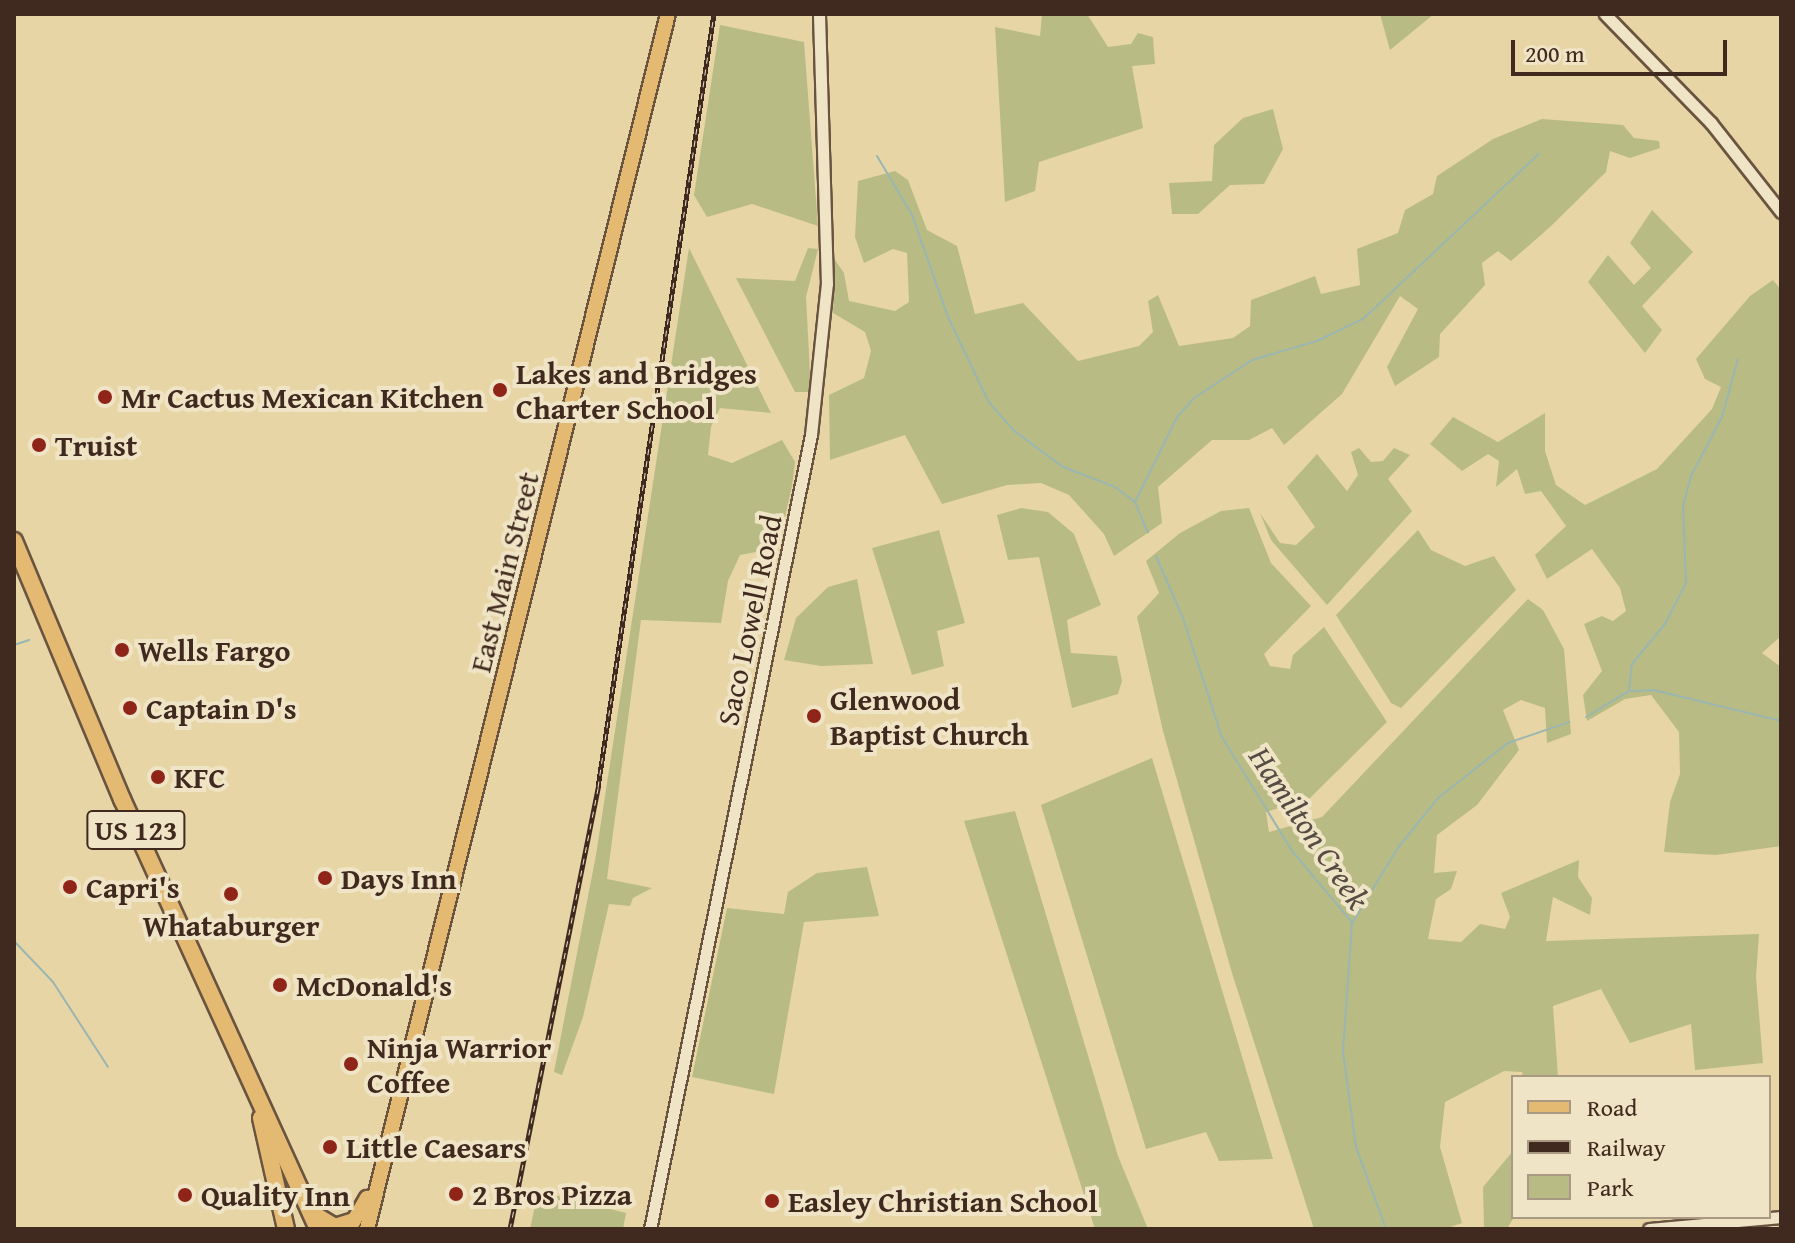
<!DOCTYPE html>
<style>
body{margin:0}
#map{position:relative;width:1795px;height:1243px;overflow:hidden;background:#e7d5a6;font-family:"Gentium Book Plus",serif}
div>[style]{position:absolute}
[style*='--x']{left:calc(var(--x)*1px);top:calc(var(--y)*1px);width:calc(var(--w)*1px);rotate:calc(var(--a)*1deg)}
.green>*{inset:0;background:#b8bc84}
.stream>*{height:2px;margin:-1px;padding:0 1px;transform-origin:1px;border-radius:1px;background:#9ab6b1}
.roads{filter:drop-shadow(2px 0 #6a5440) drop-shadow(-2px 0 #6a5440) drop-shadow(0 2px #6a5440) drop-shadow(0 -2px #6a5440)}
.minor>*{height:11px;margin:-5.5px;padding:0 5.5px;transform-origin:5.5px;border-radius:5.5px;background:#efe4c5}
.major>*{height:14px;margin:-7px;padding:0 7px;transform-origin:7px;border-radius:7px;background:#e4ba73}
.highway>*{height:16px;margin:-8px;padding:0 8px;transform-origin:8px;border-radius:8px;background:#e4ba73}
.rail>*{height:5px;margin-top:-2.5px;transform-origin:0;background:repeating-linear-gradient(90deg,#efe4c5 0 6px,#40291e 0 12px);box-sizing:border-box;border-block:2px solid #40291e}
.dots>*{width:22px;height:22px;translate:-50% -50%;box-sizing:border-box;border:4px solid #efe4c5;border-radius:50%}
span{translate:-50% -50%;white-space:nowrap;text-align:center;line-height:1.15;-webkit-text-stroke:8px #efe4c5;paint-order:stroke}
.shield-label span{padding:2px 6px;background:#efe4c5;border:2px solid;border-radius:6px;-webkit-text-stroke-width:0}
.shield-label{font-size:28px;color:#40291e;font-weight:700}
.poi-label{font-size:30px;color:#40291e;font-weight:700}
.left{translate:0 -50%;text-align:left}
.street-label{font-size:30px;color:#40291e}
.water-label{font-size:32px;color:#564c43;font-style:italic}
.frame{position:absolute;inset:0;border:16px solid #40291e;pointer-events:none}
.legend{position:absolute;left:1511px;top:1075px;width:260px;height:144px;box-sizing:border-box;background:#efe4c5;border:2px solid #a99982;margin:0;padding:10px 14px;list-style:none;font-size:24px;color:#40291e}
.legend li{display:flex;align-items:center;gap:16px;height:40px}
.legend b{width:40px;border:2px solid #a99982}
.scale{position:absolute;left:1511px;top:40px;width:216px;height:36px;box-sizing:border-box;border:4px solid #40291e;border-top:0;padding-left:10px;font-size:24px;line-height:28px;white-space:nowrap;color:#40291e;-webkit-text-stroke:6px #efe4c5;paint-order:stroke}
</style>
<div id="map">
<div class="green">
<i style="clip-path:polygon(1042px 14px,1087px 14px,1108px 47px,1131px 44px,1138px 33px,1153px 37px,1155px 64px,1132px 66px,1143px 128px,1039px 162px,1035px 191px,1005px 202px,995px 27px,1040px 36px)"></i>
<i style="clip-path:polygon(1380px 14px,1434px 14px,1390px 50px)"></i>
<i style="clip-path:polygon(720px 25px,804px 42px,818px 226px,752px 204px,707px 217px,694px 195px)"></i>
<i style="clip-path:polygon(1273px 109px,1283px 149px,1264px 184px,1230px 185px,1198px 214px,1172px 214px,1169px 183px,1212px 181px,1214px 145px,1243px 118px)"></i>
<i style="clip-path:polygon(1542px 119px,1623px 125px,1634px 138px,1659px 141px,1660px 148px,1630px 158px,1610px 151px,1606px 172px,1550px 227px,1511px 261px,1498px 251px,1482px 263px,1485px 285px,1440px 334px,1439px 357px,1395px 386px,1387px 367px,1418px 309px,1400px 296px,1342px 394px,1284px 445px,1272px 428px,1249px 440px,1212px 440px,1158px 487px,1162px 523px,1114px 556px,1104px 534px,1069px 495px,1041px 483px,1007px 485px,942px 504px,905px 435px,830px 460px,829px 395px,864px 378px,871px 351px,865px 332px,833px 313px,835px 260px,844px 273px,849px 301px,895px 311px,909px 302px,907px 253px,893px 249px,864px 263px,855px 237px,858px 181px,895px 171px,908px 180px,927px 230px,957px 246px,975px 314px,1023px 303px,1078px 361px,1139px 346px,1153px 332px,1148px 301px,1158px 295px,1179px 346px,1233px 338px,1250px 326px,1251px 300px,1315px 276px,1321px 294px,1360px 285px,1357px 249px,1398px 233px,1405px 210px,1433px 194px,1437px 176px,1493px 139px)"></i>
<i style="clip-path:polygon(1652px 210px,1693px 252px,1642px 306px,1662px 330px,1645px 353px,1588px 282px,1608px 255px,1634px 285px,1651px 268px,1630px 243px)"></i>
<i style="clip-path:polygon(689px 248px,771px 413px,720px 408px,711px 427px,708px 455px,732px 463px,782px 440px,795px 462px,792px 486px,778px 548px,740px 555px,728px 581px,721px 623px,641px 620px,607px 879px,652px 888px,633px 898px,630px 906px,609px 904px,583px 1017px,562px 1075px,554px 1072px,596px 855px)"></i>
<i style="clip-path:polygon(808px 248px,818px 249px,806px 297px,811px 392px,795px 392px,736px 278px,795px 281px)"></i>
<i style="clip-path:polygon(1773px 280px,1781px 290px,1781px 636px,1762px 653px,1781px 667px,1781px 846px,1716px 855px,1664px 852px,1670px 802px,1680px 774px,1679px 732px,1651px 695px,1625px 699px,1587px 721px,1583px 695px,1602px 671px,1584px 624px,1602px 616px,1613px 621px,1626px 611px,1620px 588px,1592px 549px,1547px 579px,1535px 555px,1566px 526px,1541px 491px,1525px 494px,1517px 469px,1496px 487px,1499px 461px,1488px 454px,1462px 471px,1430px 444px,1453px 417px,1498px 442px,1545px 413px,1545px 451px,1556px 485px,1585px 505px,1657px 469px,1712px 409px,1721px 387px,1705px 379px,1696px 359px,1750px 296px)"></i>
<i style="clip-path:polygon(1359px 448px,1371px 462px,1383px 461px,1394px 448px,1410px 455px,1388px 479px,1412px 511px,1327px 605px,1271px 540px,1260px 513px,1280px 543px,1296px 545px,1315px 527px,1287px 487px,1317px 454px,1347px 491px,1358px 475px,1351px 452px)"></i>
<i style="clip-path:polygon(1021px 508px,1048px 512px,1074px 534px,1101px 605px,1067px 620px,1071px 653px,1117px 656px,1122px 681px,1118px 694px,1072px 708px,1039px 557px,1008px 560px,997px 515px)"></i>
<i style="clip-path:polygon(1249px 508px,1271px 563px,1311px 606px,1264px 654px,1270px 666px,1290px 669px,1293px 655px,1324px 627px,1387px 722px,1309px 799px,1266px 812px,1269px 832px,1322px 817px,1528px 599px,1543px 610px,1564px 649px,1571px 734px,1547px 743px,1545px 708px,1521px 700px,1503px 710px,1519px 750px,1477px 805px,1437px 835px,1434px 873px,1457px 871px,1451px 889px,1436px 899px,1428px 939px,1461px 942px,1480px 924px,1505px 929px,1510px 917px,1501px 893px,1579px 860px,1578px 877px,1592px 898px,1590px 915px,1553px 897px,1546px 941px,1759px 934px,1756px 977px,1763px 1063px,1695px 1070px,1691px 1024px,1630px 1043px,1601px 989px,1553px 1006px,1558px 1077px,1523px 1077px,1522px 1072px,1504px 1071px,1445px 1102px,1440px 1147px,1462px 1223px,1445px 1229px,1314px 1229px,1232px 973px,1163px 731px,1137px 617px,1159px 593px,1146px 561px,1180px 533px,1221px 511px)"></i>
<i style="clip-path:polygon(939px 530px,965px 623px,937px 631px,944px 666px,912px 675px,872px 548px)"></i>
<i style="clip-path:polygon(1418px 530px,1431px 550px,1465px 566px,1494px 556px,1516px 590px,1401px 708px,1391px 703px,1336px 615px)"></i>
<i style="clip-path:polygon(857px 579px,873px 664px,821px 666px,784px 660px,796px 618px,828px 587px)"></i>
<i style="clip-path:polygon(1152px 758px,1273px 1159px,1219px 1161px,1206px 1132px,1146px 1149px,1041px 805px)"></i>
<i style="clip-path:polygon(1015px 811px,1118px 1156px,1148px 1229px,1095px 1229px,964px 821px)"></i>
<i style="clip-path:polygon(867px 867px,879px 916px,804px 922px,774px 1094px,692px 1077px,727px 908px,784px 914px,788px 892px,817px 873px)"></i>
<i style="clip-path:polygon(1513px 1151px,1514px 1217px,1507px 1229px,1484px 1229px,1483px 1187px)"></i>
<i style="clip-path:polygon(538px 1191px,626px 1213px,623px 1229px,530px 1229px)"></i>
</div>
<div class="stream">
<i style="--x:877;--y:156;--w:69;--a:59.3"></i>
<i style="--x:912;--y:215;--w:108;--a:70.6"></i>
<i style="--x:948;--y:317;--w:93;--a:64.5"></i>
<i style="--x:988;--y:401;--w:38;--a:49"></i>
<i style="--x:1013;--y:430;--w:62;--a:36.5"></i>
<i style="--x:1063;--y:467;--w:56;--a:21"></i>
<i style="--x:1115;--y:487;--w:25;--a:37"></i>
<i style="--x:1135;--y:502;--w:33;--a:67"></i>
<i style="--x:1135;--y:502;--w:95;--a:-63.7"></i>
<i style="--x:1177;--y:417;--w:25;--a:-48"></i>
<i style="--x:1194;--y:398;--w:69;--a:-33.2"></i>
<i style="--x:1252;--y:360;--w:68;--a:-16.3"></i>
<i style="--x:1317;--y:341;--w:51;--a:-25.6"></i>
<i style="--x:1363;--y:319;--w:241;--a:-43.2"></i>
<i style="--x:1156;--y:556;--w:68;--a:66.5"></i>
<i style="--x:1183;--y:618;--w:125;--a:71.9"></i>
<i style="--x:1222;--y:737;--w:134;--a:58.4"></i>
<i style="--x:1292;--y:851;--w:92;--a:49.9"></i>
<i style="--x:14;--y:645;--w:16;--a:-18"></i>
<i style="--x:1629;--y:691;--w:27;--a:-84"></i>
<i style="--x:1632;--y:664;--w:52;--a:-50.5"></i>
<i style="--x:1665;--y:624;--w:46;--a:-62.9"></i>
<i style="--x:1686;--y:583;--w:77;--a:-92.2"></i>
<i style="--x:1683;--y:506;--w:31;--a:-75"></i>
<i style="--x:1691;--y:476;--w:67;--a:-62.3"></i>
<i style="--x:1722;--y:417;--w:60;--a:-74.6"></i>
<i style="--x:1586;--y:717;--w:50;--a:-31.2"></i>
<i style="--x:1629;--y:691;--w:25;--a:-2"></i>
<i style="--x:1654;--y:690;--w:131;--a:13.7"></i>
<i style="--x:14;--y:941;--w:57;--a:46.4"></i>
<i style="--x:53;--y:982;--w:101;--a:57.1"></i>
<i style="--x:1386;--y:1229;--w:87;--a:-110.1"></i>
<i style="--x:1356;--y:1147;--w:96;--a:-97.8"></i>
<i style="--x:1343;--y:1052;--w:129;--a:-86"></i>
<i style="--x:1352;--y:923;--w:87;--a:-58.7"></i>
<i style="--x:1397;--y:849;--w:65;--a:-51.2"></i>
<i style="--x:1438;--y:798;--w:89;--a:-38.2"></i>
<i style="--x:1508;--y:743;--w:65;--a:-19"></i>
</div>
<div class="roads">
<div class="minor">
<i style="--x:1605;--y:14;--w:152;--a:45.8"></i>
<i style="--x:1711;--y:123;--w:113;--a:51.8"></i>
<i style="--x:650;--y:1229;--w:810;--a:-78.54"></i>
<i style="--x:811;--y:435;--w:152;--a:-84"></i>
<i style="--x:827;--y:284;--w:270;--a:-91.7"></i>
<i style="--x:1649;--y:1229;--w:133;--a:-5.2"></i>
</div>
<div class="major">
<i style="--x:312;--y:1212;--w:27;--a:31"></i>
<i style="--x:335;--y:1226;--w:20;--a:-18"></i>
<i style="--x:349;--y:1229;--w:36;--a:-60"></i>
<i style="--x:367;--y:1229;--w:1252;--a:-76.09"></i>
</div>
<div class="highway">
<i style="--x:14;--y:541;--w:280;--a:67.3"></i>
<i style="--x:122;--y:799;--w:473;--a:65.5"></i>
<i style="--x:261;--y:1118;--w:114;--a:77.3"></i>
</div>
</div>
<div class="rail">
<i style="--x:510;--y:1229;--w:451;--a:-78.7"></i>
<i style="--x:598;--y:787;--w:782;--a:-81.47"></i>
</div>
<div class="dots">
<i style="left:500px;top:390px;background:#8f2418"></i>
<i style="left:105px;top:397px;background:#8f2418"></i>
<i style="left:39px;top:445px;background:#8f2418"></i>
<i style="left:122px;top:650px;background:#8f2418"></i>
<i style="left:130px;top:708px;background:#8f2418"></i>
<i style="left:814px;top:716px;background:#8f2418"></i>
<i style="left:158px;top:777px;background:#8f2418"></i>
<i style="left:325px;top:878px;background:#8f2418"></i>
<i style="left:70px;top:887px;background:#8f2418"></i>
<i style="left:231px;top:894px;background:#8f2418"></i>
<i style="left:280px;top:985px;background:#8f2418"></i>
<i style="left:351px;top:1064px;background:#8f2418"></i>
<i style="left:330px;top:1147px;background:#8f2418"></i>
<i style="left:456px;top:1194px;background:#8f2418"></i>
<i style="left:185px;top:1195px;background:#8f2418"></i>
<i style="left:772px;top:1201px;background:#8f2418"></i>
</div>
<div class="shield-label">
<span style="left:136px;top:830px">US 123</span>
</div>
<div class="poi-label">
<span class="left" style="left:516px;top:390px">Lakes and Bridges<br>Charter School</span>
<span class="left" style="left:121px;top:397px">Mr Cactus Mexican Kitchen</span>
<span class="left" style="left:55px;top:445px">Truist</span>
<span class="left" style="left:138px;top:650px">Wells Fargo</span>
<span class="left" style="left:830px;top:716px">Glenwood<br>Baptist Church</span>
<span class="left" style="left:146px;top:708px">Captain D's</span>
<span class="left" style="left:174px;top:777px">KFC</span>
<span class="left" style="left:341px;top:878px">Days Inn</span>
<span class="left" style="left:86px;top:887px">Capri's</span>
<span style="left:231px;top:925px">Whataburger</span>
<span class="left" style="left:296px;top:985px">McDonald's</span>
<span class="left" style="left:367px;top:1064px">Ninja Warrior<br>Coffee</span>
<span class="left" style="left:346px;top:1147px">Little Caesars</span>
<span class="left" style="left:472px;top:1194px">2 Bros Pizza</span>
<span class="left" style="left:201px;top:1195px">Quality Inn</span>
<span class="left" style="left:788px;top:1201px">Easley Christian School</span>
</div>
<div class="street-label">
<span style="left:504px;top:572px;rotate:-76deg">East Main Street</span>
<span style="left:749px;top:620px;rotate:-78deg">Saco Lowell Road</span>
</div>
<div class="water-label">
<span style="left:1309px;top:828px;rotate:56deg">Hamilton Creek</span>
</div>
<div class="frame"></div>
<ul class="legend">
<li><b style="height:10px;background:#e4ba73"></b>Road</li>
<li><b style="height:10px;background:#40291e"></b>Railway</li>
<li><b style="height:22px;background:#b8bc84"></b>Park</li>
</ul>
<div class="scale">200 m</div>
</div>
